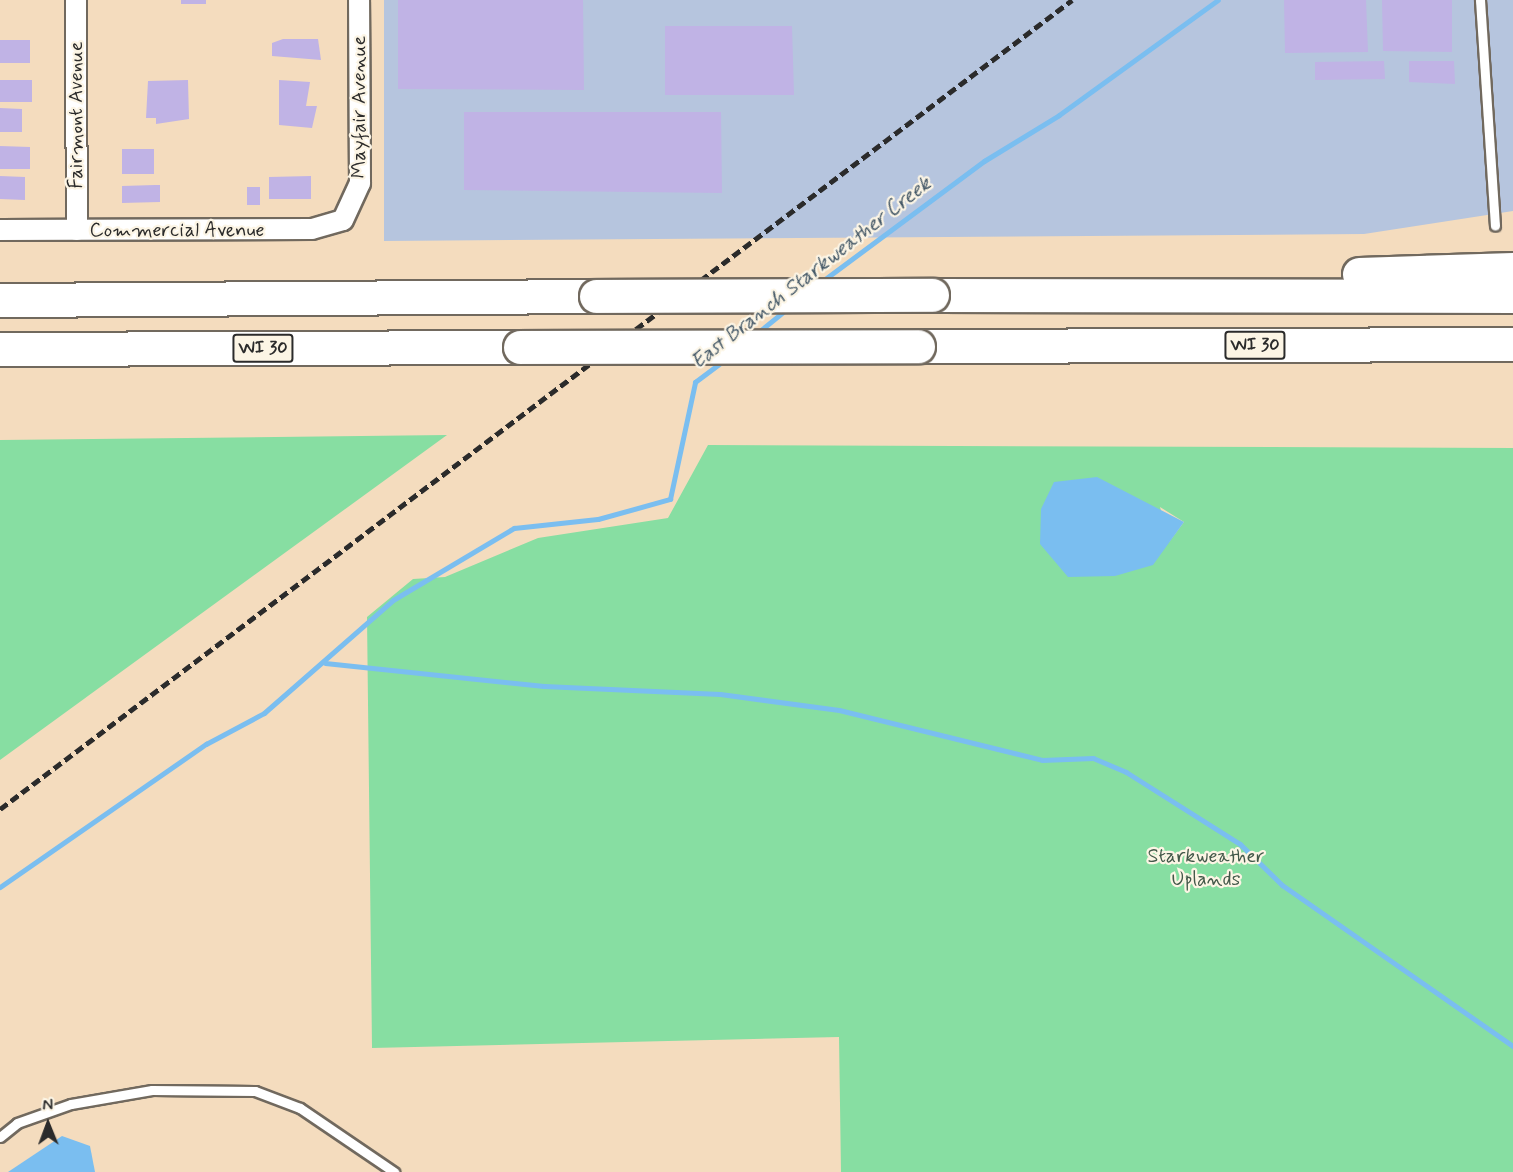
<!DOCTYPE html>
<style>
body{margin:0}
#map{position:relative;width:1513px;height:1172px;overflow:hidden;background:#f4dcbe;font-family:Mynerve,sans-serif}
div>[style]{position:absolute}
[style*='--x']{left:calc(var(--x)*1px);top:calc(var(--y)*1px);width:calc(var(--w)*1px);rotate:calc(var(--a)*1deg)}
.industrial>*{inset:0;background:#b6c5de}
.green>*{inset:0;background:#87dea2}
.water>*{inset:0;background:#7abef0}
.stream>*{height:5px;margin:-2.5px;padding:0 2.5px;transform-origin:2.5px;border-radius:2.5px;background:#7abef0}
.building>*{inset:0;background:#c0b3e5}
.roads{filter:drop-shadow(2px 0 #71695e) drop-shadow(-2px 0 #71695e) drop-shadow(0 2px #71695e) drop-shadow(0 -2px #71695e)}
.lane>*{height:9px;margin:-4.5px;padding:0 4.5px;transform-origin:4.5px;border-radius:4.5px;background:#fff}
.street>*{height:20px;margin:-10px;padding:0 10px;transform-origin:10px;border-radius:10px;background:#fff}
.highway>*{height:33px;margin:-16.5px;padding:0 16.5px;transform-origin:16.5px;border-radius:16.5px;background:#fff}
.rail>*{height:4.5px;margin-top:-2.25px;transform-origin:0;background:repeating-linear-gradient(90deg,#2b2b2b 0 9px,transparent 0 13.5px)}
.bridges{filter:drop-shadow(2px 0 #71695e) drop-shadow(-2px 0 #71695e) drop-shadow(0 2px #71695e) drop-shadow(0 -2px #71695e)}
.highway-bridge>*{height:33px;margin:-16.5px;padding:0 16.5px;transform-origin:16.5px;border-radius:16.5px;background:#fff}
span{translate:-50% -50%;white-space:nowrap;text-align:center;line-height:1.15;-webkit-text-stroke:4.5px #fcf5e5;paint-order:stroke}
.shield-label span{padding:2px 4px;background:#fcf5e5;border:2px solid;border-radius:4px;-webkit-text-stroke-width:0}
.shield-label{font-size:18px;color:#2b2b2b;font-weight:700}
.street-label{font-size:20px;color:#2b2b2b}
.park-label{font-size:20px;color:#425849}
.water-label{font-size:21px;color:#435766;font-style:italic}
.north{position:absolute;left:18px;top:1094px;width:60px;height:60px;-webkit-text-stroke:4px #fcf5e5;paint-order:stroke;rotate:359deg;font-size:16px;font-weight:700;line-height:24px;text-align:center;color:#2b2b2b}
.north::after{content:'';display:block;margin:auto;width:21px;height:27px;background:#2b2b2b;clip-path:polygon(50% 0,100% 100%,50% 72%,0 100%)}
</style>
<div id="map">
<div class="industrial">
<i style="clip-path:polygon(384px 0,1513px 0,1513px 211px,1364px 234px,384px 241px)"></i>
</div>
<div class="green">
<i style="clip-path:polygon(447px 435px,0 760px,0 440px)"></i>
<i style="clip-path:polygon(evenodd,708px 445px,1513px 448px,1513px 1172px,841px 1172px,839px 1037px,372px 1048px,367px 617px,413px 579px,445px 577px,538px 538px,668px 518px,708px 445px,1160px 507px,1184px 522px,1169px 542px,1160px 507px)"></i>
</div>
<div class="water">
<i style="clip-path:polygon(1097px 477px,1184px 522px,1153px 565px,1115px 576px,1068px 577px,1040px 544px,1041px 509px,1054px 482px)"></i>
<i style="clip-path:polygon(62px 1136px,90px 1146px,95px 1172px,8px 1172px)"></i>
</div>
<div class="stream">
<i style="--x:821;--y:282;--w:203;--a:-36.6"></i>
<i style="--x:984;--y:161;--w:88;--a:-31.5"></i>
<i style="--x:1059;--y:115;--w:196;--a:-35.9"></i>
<i style="--x:756;--y:334;--w:41;--a:-39.1"></i>
<i style="--x:325;--y:663;--w:220;--a:6"></i>
<i style="--x:544;--y:686;--w:176;--a:2.6"></i>
<i style="--x:720;--y:694;--w:120;--a:7.7"></i>
<i style="--x:839;--y:710;--w:209;--a:13.8"></i>
<i style="--x:1042;--y:760;--w:51;--a:-2.2"></i>
<i style="--x:1093;--y:758;--w:36;--a:23"></i>
<i style="--x:1126;--y:772;--w:135;--a:32.3"></i>
<i style="--x:1240;--y:844;--w:59;--a:44.3"></i>
<i style="--x:1282;--y:885;--w:282;--a:34.9"></i>
<i style="--x:0;--y:887;--w:251;--a:-34.8"></i>
<i style="--x:206;--y:744;--w:66;--a:-28.1"></i>
<i style="--x:264;--y:713;--w:171;--a:-41.2"></i>
<i style="--x:393;--y:600;--w:141;--a:-30.8"></i>
<i style="--x:514;--y:528;--w:84;--a:-6.1"></i>
<i style="--x:598;--y:519;--w:75;--a:-15.5"></i>
<i style="--x:670;--y:499;--w:120;--a:-77.9"></i>
<i style="--x:695;--y:382;--w:38;--a:-37"></i>
</div>
<div class="building">
<i style="clip-path:polygon(181px 0,206px 0,206px 4px,181px 4px)"></i>
<i style="clip-path:polygon(398px 0,583px 0,584px 90px,398px 89px)"></i>
<i style="clip-path:polygon(1284px 0,1366px 0,1368px 52px,1285px 53px)"></i>
<i style="clip-path:polygon(1382px 0,1452px 0,1452px 52px,1383px 51px)"></i>
<i style="clip-path:polygon(665px 26px,792px 26px,794px 95px,665px 95px)"></i>
<i style="clip-path:polygon(283px 39px,318px 39px,321px 60px,272px 56px,272px 43px)"></i>
<i style="clip-path:polygon(0 40px,30px 40px,30px 63px,0 63px)"></i>
<i style="clip-path:polygon(1384px 61px,1385px 79px,1315px 80px,1315px 62px)"></i>
<i style="clip-path:polygon(1409px 61px,1454px 61px,1455px 84px,1409px 82px)"></i>
<i style="clip-path:polygon(0 80px,32px 80px,32px 102px,0 102px)"></i>
<i style="clip-path:polygon(188px 80px,189px 119px,156px 124px,156px 118px,146px 118px,148px 81px)"></i>
<i style="clip-path:polygon(279px 80px,310px 82px,306px 106px,317px 106px,312px 128px,279px 125px)"></i>
<i style="clip-path:polygon(0 108px,22px 109px,22px 132px,0 132px)"></i>
<i style="clip-path:polygon(464px 112px,721px 112px,722px 193px,464px 190px)"></i>
<i style="clip-path:polygon(0 146px,30px 147px,30px 169px,0 169px)"></i>
<i style="clip-path:polygon(122px 149px,154px 149px,154px 174px,122px 174px)"></i>
<i style="clip-path:polygon(0 176px,25px 177px,25px 200px,0 199px)"></i>
<i style="clip-path:polygon(311px 176px,311px 199px,269px 199px,269px 177px)"></i>
<i style="clip-path:polygon(155px 185px,160px 185px,160px 202px,122px 203px,122px 186px)"></i>
<i style="clip-path:polygon(247px 187px,260px 187px,260px 205px,247px 205px)"></i>
</div>
<div class="roads">
<div class="lane">
<i style="--x:1480;--y:0;--w:226;--a:86.2"></i>
<i style="--x:0;--y:1137;--w:22;--a:-39"></i>
<i style="--x:17;--y:1123;--w:57;--a:-19.4"></i>
<i style="--x:71;--y:1104;--w:82;--a:-9.8"></i>
<i style="--x:152;--y:1090;--w:103;--a:0.6"></i>
<i style="--x:255;--y:1091;--w:48;--a:20.7"></i>
<i style="--x:300;--y:1108;--w:114;--a:34.2"></i>
</div>
<div class="street">
<i style="--x:76;--y:0;--w:230;--a:89.8"></i>
<i style="--x:0;--y:230;--w:312;--a:-0.2"></i>
<i style="--x:312;--y:229;--w:32;--a:-16"></i>
<i style="--x:343;--y:220;--w:41;--a:-65.3"></i>
<i style="--x:360;--y:183;--w:183;--a:-90.3"></i>
</div>
<div class="highway">
<i style="--x:1359;--y:274;--w:154;--a:-1.9"></i>
<i style="--x:932;--y:295;--w:581;--a:0.1"></i>
<i style="--x:0;--y:300;--w:596;--a:-0.38"></i>
<i style="--x:918;--y:346;--w:595;--a:-0.19"></i>
<i style="--x:0;--y:349;--w:520;--a:-0.22"></i>
</div>
</div>
<div class="rail">
<i style="--x:0;--y:809;--w:1343;--a:-37.04"></i>
</div>
<div class="bridges">
<div class="highway-bridge">
<i style="--x:596;--y:296;--w:336;--a:-0.2"></i>
<i style="--x:520;--y:347;--w:398;--a:-0.1"></i>
</div>
</div>
<div class="shield-label">
<span style="left:1255px;top:345px">WI 30</span>
<span style="left:263px;top:348px">WI 30</span>
</div>
<div class="street-label">
<span style="left:359px;top:107px;rotate:-90deg">Mayfair Avenue</span>
<span style="left:76px;top:115px;rotate:-90deg">Fairmont Avenue</span>
<span style="left:177px;top:230px">Commercial Avenue</span>
</div>
<div class="park-label">
<span style="left:1206px;top:868px">Starkweather<br>Uplands</span>
</div>
<div class="water-label">
<span style="left:811px;top:273px;rotate:-38deg">East Branch Starkweather Creek</span>
</div>
<div class="north">N</div>
</div>
